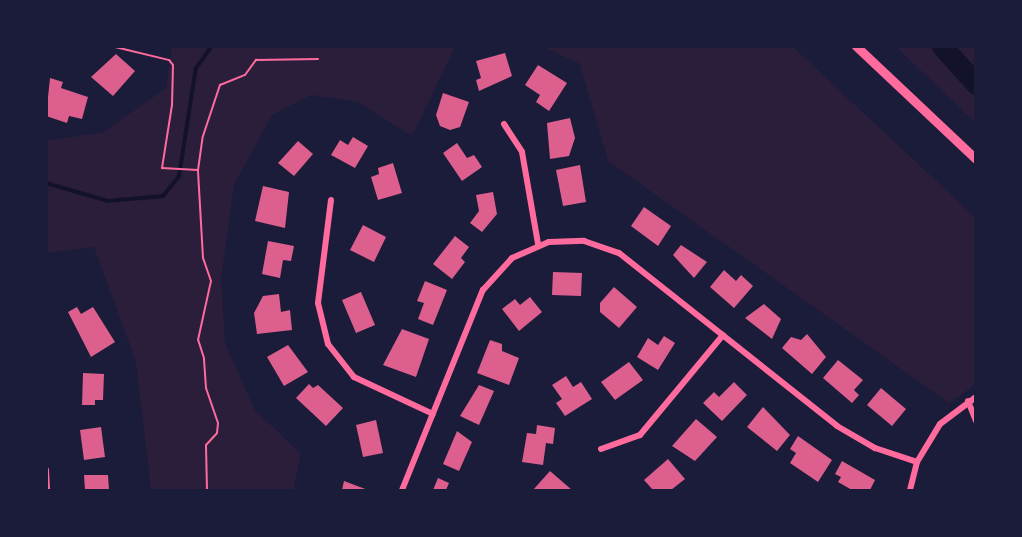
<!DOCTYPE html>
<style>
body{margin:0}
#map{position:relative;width:1022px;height:537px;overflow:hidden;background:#1b1b3a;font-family:Georgia,serif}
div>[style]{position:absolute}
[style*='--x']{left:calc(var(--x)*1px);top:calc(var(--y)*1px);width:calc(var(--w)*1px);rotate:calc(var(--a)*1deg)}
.green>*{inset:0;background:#2a1e3b}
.stream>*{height:4px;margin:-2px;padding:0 2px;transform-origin:2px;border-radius:2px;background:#12122b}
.river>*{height:21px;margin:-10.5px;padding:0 10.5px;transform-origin:10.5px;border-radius:10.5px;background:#12122b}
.building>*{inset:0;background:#dd5f8e}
.path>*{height:2px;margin:-1px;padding:0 1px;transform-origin:1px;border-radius:1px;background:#ff6b9d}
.minor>*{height:6px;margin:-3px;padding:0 3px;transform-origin:3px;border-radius:3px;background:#ff6b9d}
.secondary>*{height:9px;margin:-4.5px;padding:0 4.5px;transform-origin:4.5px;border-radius:4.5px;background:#ff6b9d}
span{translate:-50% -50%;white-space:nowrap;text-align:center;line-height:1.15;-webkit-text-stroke:4.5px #1b1b3a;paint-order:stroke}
.frame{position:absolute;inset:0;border:48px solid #1b1b3a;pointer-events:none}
</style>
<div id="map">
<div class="green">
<i style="clip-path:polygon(172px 47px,455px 47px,412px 136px,358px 102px,311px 95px,272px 115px,234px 185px,221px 278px,225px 343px,254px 409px,301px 454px,293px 490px,151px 490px,136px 362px,94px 247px,47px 253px,47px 141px,104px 132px,166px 88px)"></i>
<i style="clip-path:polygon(544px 47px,793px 47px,975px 217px,975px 385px,949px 403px,608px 161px,580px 64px)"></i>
<i style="clip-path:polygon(896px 47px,975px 47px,975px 122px)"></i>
</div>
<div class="stream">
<i style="--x:46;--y:183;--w:65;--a:16.2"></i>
<i style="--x:108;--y:201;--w:55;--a:-5.2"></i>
<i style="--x:163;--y:196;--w:26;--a:-51"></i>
<i style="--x:179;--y:176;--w:109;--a:-81.1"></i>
<i style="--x:196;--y:68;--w:27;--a:-54"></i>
</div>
<div class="river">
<i style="--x:942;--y:46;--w:51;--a:48.2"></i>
</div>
<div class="building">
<i style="clip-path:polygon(505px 53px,512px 76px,479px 91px,476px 80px,481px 78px,476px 61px)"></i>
<i style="clip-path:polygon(116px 54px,135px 71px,113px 96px,91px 77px)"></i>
<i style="clip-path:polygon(538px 65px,567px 83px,549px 111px,536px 102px,540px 95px,525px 85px)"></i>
<i style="clip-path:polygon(50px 78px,63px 82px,61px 88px,88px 97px,82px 119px,69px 116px,67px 123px,46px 116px)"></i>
<i style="clip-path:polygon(443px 93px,469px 102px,460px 127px,450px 130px,440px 126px,436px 115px)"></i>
<i style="clip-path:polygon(570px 118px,575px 138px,569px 156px,550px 159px,547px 123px)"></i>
<i style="clip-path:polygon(353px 137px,368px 146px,355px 168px,331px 155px,340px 140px,348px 145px)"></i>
<i style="clip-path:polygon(298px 141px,313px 154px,294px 176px,278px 163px)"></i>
<i style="clip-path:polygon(457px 143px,467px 158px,474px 155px,482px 167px,462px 181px,443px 153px)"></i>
<i style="clip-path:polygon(393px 163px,402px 193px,378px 200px,371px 177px,379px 174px,378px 168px)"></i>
<i style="clip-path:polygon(580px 165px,586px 202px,563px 206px,556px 170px)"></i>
<i style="clip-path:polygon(263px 186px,289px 192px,285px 228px,255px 221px)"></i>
<i style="clip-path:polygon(493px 192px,497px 214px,482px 232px,470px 223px,479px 211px,476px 195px)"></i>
<i style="clip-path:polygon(644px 207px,671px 226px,658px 246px,631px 226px)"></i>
<i style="clip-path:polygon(363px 225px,386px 237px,374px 262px,350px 250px)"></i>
<i style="clip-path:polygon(455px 236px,469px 247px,461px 258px,465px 262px,452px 279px,433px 264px)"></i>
<i style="clip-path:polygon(268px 241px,294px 246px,291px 261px,283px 260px,280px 278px,262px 274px)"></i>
<i style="clip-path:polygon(681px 245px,707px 262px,694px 278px,673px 255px)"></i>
<i style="clip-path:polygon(724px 270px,736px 281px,741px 275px,753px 286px,734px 308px,710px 287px)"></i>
<i style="clip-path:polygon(553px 272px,582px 273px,581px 296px,552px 295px)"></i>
<i style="clip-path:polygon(425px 281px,447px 290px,433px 325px,418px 319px,424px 303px,417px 301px)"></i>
<i style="clip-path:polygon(614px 287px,637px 307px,619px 328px,600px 312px,600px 303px)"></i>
<i style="clip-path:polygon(361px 292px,375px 325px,356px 333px,342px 300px)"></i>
<i style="clip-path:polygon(279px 294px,281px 312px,290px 310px,292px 330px,257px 334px,254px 313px,263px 296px)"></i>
<i style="clip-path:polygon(530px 297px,542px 312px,519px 331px,502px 309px,515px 299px,520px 305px)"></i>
<i style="clip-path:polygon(764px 304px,781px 319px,772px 339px,745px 318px)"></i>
<i style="clip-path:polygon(77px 307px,81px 314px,93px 307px,115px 342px,91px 357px,68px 312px)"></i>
<i style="clip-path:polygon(402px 329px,429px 339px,416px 377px,383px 365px)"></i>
<i style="clip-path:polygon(807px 334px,826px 357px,812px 374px,782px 348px,791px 337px,801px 340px)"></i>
<i style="clip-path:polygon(664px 336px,675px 343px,658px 370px,637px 357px,648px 338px,658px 345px)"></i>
<i style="clip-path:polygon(490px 340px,502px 344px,502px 351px,519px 358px,509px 385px,477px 373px)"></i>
<i style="clip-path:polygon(288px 345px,308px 372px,284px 386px,267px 357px)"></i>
<i style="clip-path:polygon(838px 360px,863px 380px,854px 390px,859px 395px,852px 403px,823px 378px)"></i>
<i style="clip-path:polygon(629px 362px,643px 380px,615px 400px,601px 382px)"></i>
<i style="clip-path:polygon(83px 373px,104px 374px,103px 400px,95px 400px,95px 405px,82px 405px)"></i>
<i style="clip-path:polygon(566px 376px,573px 387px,581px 382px,592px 399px,565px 416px,556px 403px,562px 399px,552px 385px)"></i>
<i style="clip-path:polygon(734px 382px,747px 395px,722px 421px,703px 403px,714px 392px,719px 397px)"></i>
<i style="clip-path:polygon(309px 384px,313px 388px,318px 385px,343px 408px,326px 426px,296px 398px)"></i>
<i style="clip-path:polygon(479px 385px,494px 391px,479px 425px,460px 416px)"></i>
<i style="clip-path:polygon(881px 388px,906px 409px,892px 426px,867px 405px)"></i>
<i style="clip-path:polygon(763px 407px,790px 435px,777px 451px,747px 427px)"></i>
<i style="clip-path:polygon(696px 419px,717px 437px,695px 461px,672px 446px)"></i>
<i style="clip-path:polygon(376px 420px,383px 453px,363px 457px,356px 425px)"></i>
<i style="clip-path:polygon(537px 425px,555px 428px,553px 444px,546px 443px,543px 465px,522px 462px,527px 433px,536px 434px)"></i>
<i style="clip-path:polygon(101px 427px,105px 457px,84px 460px,80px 430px)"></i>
<i style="clip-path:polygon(457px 431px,472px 442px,459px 471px,443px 464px)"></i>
<i style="clip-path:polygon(798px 436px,832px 460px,818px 482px,790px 463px,796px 453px,790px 449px)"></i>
<i style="clip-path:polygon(668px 459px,685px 479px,671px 490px,653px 490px,644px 480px)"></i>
<i style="clip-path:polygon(842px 461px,875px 480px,870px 490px,852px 490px,838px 482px,841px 477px,835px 474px)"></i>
<i style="clip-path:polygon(550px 471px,572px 490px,533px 490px)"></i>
<i style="clip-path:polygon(84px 475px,108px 475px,109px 490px,85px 490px)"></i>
<i style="clip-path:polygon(438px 478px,449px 483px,446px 490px,433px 490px)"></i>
<i style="clip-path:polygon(344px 481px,368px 490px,342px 490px)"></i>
</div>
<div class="path">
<i style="--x:111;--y:46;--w:60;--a:13.6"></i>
<i style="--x:169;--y:60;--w:6;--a:51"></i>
<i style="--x:173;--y:65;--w:40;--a:91.4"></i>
<i style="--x:172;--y:105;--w:64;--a:99"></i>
<i style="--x:162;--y:168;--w:36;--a:3"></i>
<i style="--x:207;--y:490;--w:45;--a:-91.3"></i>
<i style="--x:206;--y:445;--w:16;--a:-47"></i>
<i style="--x:217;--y:433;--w:10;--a:-84"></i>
<i style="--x:218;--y:423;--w:37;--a:-109"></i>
<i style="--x:206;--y:388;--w:30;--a:-94"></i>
<i style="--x:204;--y:358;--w:19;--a:-108"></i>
<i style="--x:198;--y:340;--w:60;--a:-77.6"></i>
<i style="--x:211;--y:281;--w:24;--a:-109"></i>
<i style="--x:203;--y:258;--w:88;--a:-93.3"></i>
<i style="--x:198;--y:170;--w:34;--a:-82"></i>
<i style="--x:203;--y:136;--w:54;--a:-71.6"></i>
<i style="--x:220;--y:85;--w:27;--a:-22"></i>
<i style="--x:245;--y:75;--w:19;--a:-54"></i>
<i style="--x:256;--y:60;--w:62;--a:-0.9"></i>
</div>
<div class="minor">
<i style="--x:504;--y:124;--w:33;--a:57"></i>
<i style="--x:522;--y:152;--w:93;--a:80.1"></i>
<i style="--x:331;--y:200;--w:104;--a:97.2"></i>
<i style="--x:318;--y:303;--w:42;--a:76.3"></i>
<i style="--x:328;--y:344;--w:42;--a:51.8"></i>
<i style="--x:354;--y:377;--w:87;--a:25.1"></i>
<i style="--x:968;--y:401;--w:22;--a:68"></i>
<i style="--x:601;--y:449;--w:41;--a:-19.7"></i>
<i style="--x:640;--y:435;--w:130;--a:-50.3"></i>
<i style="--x:46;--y:470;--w:20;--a:87"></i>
<i style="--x:402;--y:490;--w:216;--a:-68"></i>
<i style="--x:483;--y:290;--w:43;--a:-47.8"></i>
<i style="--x:512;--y:258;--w:40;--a:-23.4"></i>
<i style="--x:549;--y:242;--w:35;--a:-2"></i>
<i style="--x:584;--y:241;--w:37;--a:19"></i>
<i style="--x:619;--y:253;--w:278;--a:38.4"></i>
<i style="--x:837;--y:426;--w:44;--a:30.1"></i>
<i style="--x:875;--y:448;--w:44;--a:18.4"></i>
<i style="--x:910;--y:490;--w:29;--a:-76"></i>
<i style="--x:917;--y:462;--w:44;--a:-58.8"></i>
<i style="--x:940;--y:424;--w:45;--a:-36.9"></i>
</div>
<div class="secondary">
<i style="--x:856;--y:46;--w:165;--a:43.3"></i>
</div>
<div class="frame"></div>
</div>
